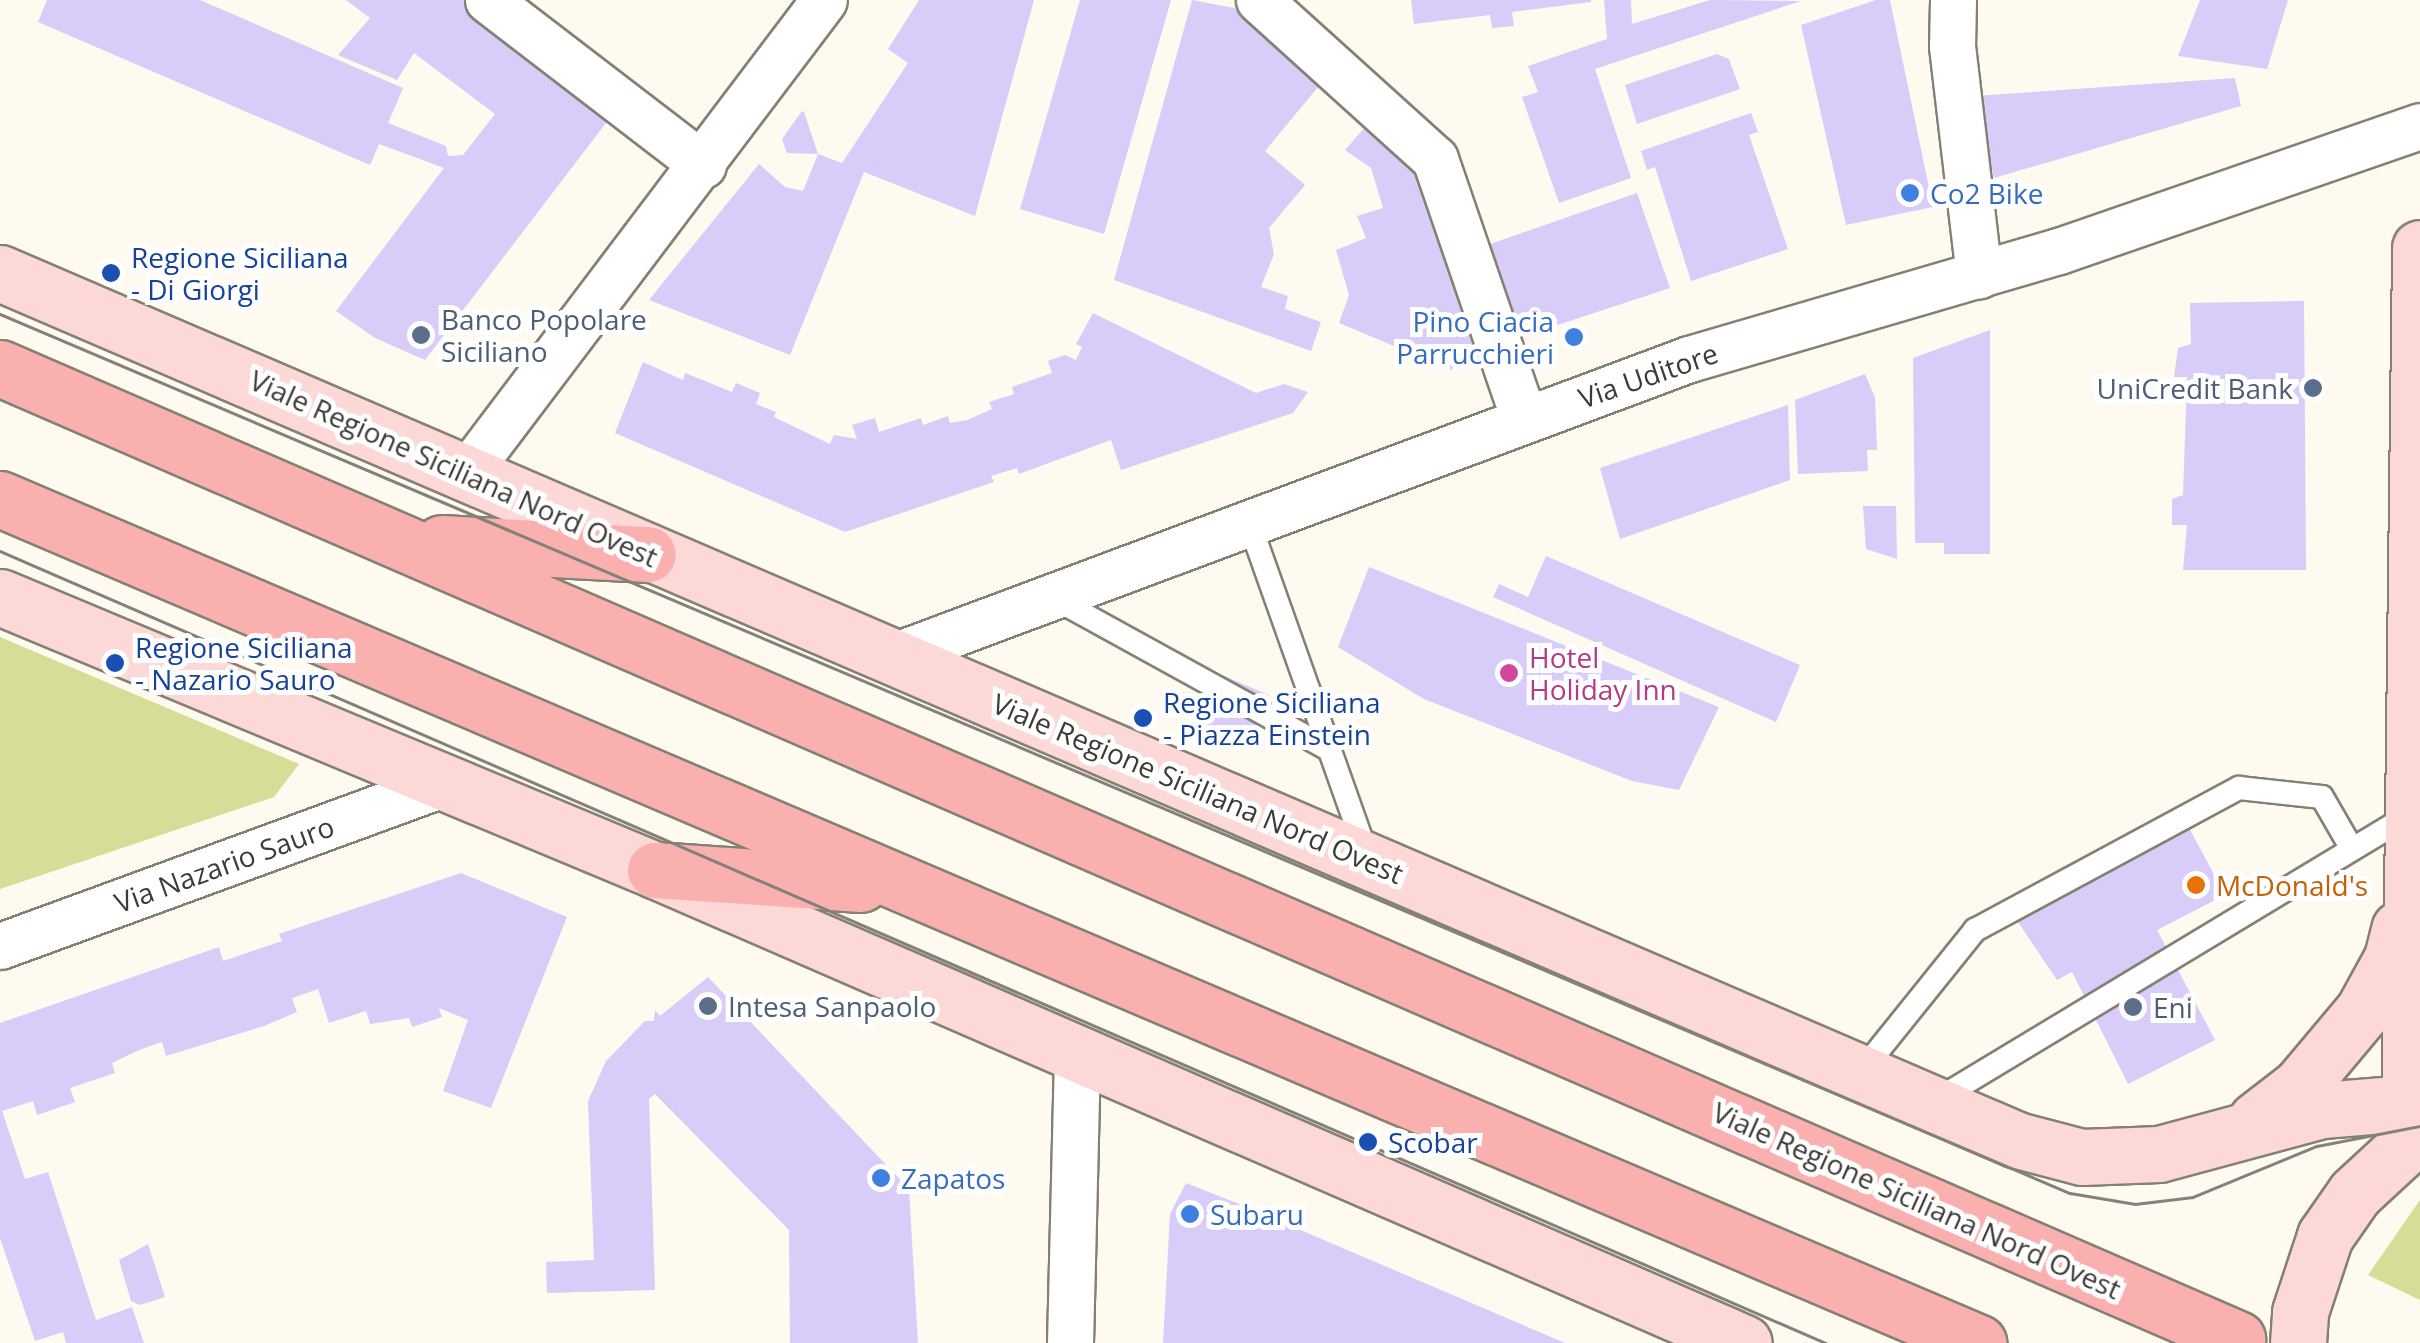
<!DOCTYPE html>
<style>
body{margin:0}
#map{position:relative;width:2420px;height:1343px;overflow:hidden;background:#fefaf0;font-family:"Open Sans",sans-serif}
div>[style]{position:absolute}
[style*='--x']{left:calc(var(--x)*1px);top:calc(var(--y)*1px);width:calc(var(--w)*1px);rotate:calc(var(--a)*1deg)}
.green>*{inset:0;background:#d7dc96}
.building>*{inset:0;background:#d8ccf8}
.roads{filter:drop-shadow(2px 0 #848074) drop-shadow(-2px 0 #848074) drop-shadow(0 2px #848074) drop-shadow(0 -2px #848074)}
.lane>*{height:22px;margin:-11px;padding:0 11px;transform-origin:11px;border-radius:11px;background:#fff}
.street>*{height:45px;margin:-22.5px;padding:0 22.5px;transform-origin:22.5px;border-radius:22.5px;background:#fff}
.secondary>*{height:55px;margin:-27.5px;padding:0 27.5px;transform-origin:27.5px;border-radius:27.5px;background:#fcd8d7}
.primary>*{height:55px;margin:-27.5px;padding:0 27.5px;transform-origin:27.5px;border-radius:27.5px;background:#f9b0af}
.tram>*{height:2.5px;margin:-1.25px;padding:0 1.25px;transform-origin:1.25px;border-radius:1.25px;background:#84817b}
.dots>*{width:28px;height:28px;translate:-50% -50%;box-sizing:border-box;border:5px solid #fff;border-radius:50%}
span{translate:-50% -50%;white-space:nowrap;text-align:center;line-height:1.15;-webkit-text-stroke:10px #fff;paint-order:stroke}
.shop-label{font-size:28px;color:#366cbe}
.left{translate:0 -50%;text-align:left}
.right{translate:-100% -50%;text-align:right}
.transit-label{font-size:28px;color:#164399}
.service-label{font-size:28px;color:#4e5e75}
.street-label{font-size:28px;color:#3d3b36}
.hotel-label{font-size:28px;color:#b23c85}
.food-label{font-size:28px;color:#c56008}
</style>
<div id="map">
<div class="green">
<i style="clip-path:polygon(0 637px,299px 764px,274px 797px,0 889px)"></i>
<i style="clip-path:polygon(2420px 1200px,2420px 1300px,2368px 1275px)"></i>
</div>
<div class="building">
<i style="clip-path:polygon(47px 0,200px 0,403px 88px,388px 123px,446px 146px,448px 156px,463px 155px,495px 114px,414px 53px,397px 80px,338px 55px,370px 18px,346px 0,473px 0,609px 119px,425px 360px,375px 338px,336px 311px,444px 168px,379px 144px,370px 165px,38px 22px)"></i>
<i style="clip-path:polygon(919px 0,1034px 0,975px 216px,864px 172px,790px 355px,649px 300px,759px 164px,785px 187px,803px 191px,818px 154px,842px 163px,908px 63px,888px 49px)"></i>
<i style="clip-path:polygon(1080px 0,1171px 0,1104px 234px,1020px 209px)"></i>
<i style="clip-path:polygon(1192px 0,1234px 8px,1323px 81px,1265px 151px,1305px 185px,1269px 228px,1274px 254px,1261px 287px,1288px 296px,1285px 309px,1321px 322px,1311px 351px,1114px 280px)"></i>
<i style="clip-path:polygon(1411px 0,1591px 0,1591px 2px,1512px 12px,1514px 26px,1492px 28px,1490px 15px,1414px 24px)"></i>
<i style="clip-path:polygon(1604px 0,1631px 0,1632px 24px,1710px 0,1801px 1px,1595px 69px,1631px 178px,1559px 203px,1522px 97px,1538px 92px,1528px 66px,1607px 39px)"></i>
<i style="clip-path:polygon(1876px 0,1890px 0,1933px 207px,1846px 225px,1801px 25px)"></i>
<i style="clip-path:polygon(2200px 0,2288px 0,2267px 69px,2178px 56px)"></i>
<i style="clip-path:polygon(1717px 54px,1729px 59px,1740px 89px,1637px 124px,1625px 85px)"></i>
<i style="clip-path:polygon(2235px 78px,2241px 106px,1994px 178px,1976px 96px)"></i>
<i style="clip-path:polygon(802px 111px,804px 112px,818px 154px,787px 153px,782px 139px)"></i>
<i style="clip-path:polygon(1751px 113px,1758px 132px,1749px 135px,1788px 249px,1691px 281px,1655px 167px,1647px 170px,1641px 151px)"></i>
<i style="clip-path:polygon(1366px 126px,1405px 146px,1477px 342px,1451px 370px,1339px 323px,1349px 295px,1336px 250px,1366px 238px,1357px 216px,1383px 208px,1371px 168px,1345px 150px)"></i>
<i style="clip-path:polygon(1637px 193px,1670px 288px,1521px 337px,1490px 244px)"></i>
<i style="clip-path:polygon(2304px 301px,2306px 570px,2183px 570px,2187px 525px,2172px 525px,2172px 499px,2183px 495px,2187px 377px,2174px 377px,2178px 348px,2191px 344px,2190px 303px)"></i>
<i style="clip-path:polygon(1093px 313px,1256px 393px,1284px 384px,1308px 392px,1293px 413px,1121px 470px,1111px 440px,1019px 474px,1017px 468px,991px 476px,994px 482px,845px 532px,615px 433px,643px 362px,683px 380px,685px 373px,732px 392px,736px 383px,760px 393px,756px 404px,776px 412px,774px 417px,830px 444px,834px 435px,857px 439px,852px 425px,875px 418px,879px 432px,921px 418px,923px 425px,948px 416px,950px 423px,967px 420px,992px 409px,989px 402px,1014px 394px,1012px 387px,1052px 373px,1048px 361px,1065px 355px,1076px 360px,1082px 347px,1076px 344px)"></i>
<i style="clip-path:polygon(1990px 330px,1990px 554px,1944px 554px,1944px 543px,1915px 543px,1913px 358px)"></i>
<i style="clip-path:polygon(1865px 374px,1875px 397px,1877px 450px,1867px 450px,1868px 471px,1798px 474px,1795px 400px)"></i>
<i style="clip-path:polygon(1788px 405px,1790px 480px,1620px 539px,1600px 468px)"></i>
<i style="clip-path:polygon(1863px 506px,1896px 506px,1897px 559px,1866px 549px)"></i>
<i style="clip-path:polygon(1546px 556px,1800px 665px,1776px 722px,1493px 597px,1499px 584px,1528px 597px)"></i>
<i style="clip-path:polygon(1369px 567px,1719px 707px,1679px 790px,1632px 781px,1424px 699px,1338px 647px)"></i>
<i style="clip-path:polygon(1224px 676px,1269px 695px,1249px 743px,1204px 725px)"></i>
<i style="clip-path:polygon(2187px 824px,2225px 895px,2157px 930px,2215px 1040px,2128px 1084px,2072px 972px,2057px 980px,2014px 916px)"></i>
<i style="clip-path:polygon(461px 873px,567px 917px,491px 1108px,443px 1091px,468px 1020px,439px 1008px,442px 1017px,412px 1027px,409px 1018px,370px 1024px,366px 1011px,329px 1023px,318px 989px,292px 998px,297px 1012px,264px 1026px,166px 1056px,162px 1042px,139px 1050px,112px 1063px,115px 1073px,70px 1088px,75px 1102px,37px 1115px,33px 1101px,2px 1111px,25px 1179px,48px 1172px,96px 1320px,132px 1307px,144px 1343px,66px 1343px,63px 1332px,35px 1341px,0 1238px,0 1023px,219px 947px,223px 961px,282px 941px,279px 934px)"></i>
<i style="clip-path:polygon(708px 977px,909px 1189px,918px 1343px,790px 1343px,789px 1230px,655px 1094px,649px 1099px,655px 1290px,547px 1293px,546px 1262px,594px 1260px,588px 1101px,606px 1061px,645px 1021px,654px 1021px,655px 1010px,660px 1016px)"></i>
<i style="clip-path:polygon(1186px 1183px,1249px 1208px,1565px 1343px,1163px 1343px,1170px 1214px)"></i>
<i style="clip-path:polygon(148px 1244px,165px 1297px,140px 1305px,131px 1301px,119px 1260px)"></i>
</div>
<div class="roads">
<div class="lane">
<i style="--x:1249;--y:522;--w:353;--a:70.5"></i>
<i style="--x:1052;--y:597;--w:316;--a:28.8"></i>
<i style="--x:1860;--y:1073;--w:184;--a:-51.2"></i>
<i style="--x:1975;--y:930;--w:300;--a:-28.3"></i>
<i style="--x:2239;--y:788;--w:83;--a:6.2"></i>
<i style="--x:2322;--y:797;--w:60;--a:60"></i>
<i style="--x:1935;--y:1101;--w:556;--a:-31.09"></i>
</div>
<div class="street">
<i style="--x:488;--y:0;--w:271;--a:37.5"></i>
<i style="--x:1259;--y:0;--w:237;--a:42.1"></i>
<i style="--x:1435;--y:159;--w:275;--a:71.1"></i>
<i style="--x:1953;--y:0;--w:46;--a:91.2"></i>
<i style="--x:1952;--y:46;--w:231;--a:83.3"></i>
<i style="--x:465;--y:475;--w:595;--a:-52.92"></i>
<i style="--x:888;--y:658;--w:855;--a:-20.47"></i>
<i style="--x:1689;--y:359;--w:385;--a:-16.3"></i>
<i style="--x:2059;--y:251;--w:382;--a:-19.1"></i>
<i style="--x:0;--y:946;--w:478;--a:-20.1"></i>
<i style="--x:1070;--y:1343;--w:287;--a:-88.6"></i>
</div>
<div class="secondary">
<i style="--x:0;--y:273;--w:2195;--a:23.26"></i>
<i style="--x:2017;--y:1140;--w:67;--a:14.7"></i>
<i style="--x:2082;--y:1157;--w:77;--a:-2.2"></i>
<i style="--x:2159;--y:1154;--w:169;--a:-15.1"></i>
<i style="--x:2322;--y:1110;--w:98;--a:-4.7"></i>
<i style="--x:0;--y:597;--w:710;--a:22.63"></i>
<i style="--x:655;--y:870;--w:1187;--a:23.48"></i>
<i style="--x:2256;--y:1120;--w:56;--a:-37.7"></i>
<i style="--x:2300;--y:1086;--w:98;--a:-50"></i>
<i style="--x:2363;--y:1011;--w:60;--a:-61.3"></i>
<i style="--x:2392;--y:958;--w:30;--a:-76"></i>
<i style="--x:2409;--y:1139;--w:891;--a:-89.29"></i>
<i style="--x:2298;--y:1343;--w:31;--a:-86"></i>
<i style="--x:2300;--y:1312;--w:80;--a:-71.8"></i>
<i style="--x:2325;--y:1236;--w:52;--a:-55.1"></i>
<i style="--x:2355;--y:1193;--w:88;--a:-42.7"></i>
</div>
<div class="primary">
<i style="--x:0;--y:368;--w:2439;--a:23.46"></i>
<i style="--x:0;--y:499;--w:2151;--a:23.1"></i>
<i style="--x:442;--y:543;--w:206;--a:3.1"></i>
<i style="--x:655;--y:870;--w:206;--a:3.9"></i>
</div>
</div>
<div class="tram">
<i style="--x:0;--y:314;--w:2249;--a:23.01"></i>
<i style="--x:2070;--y:1193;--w:66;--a:9.6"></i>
<i style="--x:2135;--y:1204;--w:58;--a:-6.9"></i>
<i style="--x:2193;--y:1197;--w:134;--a:-22.4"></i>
<i style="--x:2317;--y:1146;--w:105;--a:-11"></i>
<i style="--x:0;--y:551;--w:1990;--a:23.45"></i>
</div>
<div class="dots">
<i style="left:1910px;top:193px;background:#3f7fe0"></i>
<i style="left:111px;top:273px;background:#1a4fb4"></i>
<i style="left:421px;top:335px;background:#5c6f8a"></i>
<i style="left:1574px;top:337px;background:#3f7fe0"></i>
<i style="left:2313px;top:388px;background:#5c6f8a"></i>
<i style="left:115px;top:663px;background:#1a4fb4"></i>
<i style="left:1509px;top:673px;background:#d1479c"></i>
<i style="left:1143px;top:718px;background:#1a4fb4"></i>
<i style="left:2196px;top:885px;background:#e8710a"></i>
<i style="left:708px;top:1006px;background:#5c6f8a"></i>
<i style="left:2133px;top:1007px;background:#5c6f8a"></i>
<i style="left:1368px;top:1142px;background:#1a4fb4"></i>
<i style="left:881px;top:1178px;background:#3f7fe0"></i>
<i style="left:1190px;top:1214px;background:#3f7fe0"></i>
</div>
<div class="shop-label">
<span class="left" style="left:1930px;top:193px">Co2 Bike</span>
<span class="right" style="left:1554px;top:337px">Pino Ciacia<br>Parrucchieri</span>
<span class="left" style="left:901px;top:1178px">Zapatos</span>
<span class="left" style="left:1210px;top:1214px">Subaru</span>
</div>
<div class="transit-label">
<span class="left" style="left:131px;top:273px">Regione Siciliana<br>- Di Giorgi</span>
<span class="left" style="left:135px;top:663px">Regione Siciliana<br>- Nazario Sauro</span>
<span class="left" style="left:1163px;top:718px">Regione Siciliana<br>- Piazza Einstein</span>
<span class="left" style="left:1388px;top:1142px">Scobar</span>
</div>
<div class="service-label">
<span class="left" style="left:441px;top:335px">Banco Popolare<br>Siciliano</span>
<span class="right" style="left:2293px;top:388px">UniCredit Bank</span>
<span class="left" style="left:728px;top:1006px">Intesa Sanpaolo</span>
<span class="left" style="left:2153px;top:1007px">Eni</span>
</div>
<div class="street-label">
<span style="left:1648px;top:375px;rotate:-19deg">Via Uditore</span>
<span style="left:454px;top:468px;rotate:24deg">Viale Regione Siciliana Nord Ovest</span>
<span style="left:1198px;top:788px;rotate:23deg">Viale Regione Siciliana Nord Ovest</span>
<span style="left:224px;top:864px;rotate:-20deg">Via Nazario Sauro</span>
<span style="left:1917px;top:1200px;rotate:24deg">Viale Regione Siciliana Nord Ovest</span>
</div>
<div class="hotel-label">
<span class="left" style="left:1529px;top:673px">Hotel<br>Holiday Inn</span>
</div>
<div class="food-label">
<span class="left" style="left:2216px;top:885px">McDonald's</span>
</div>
</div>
